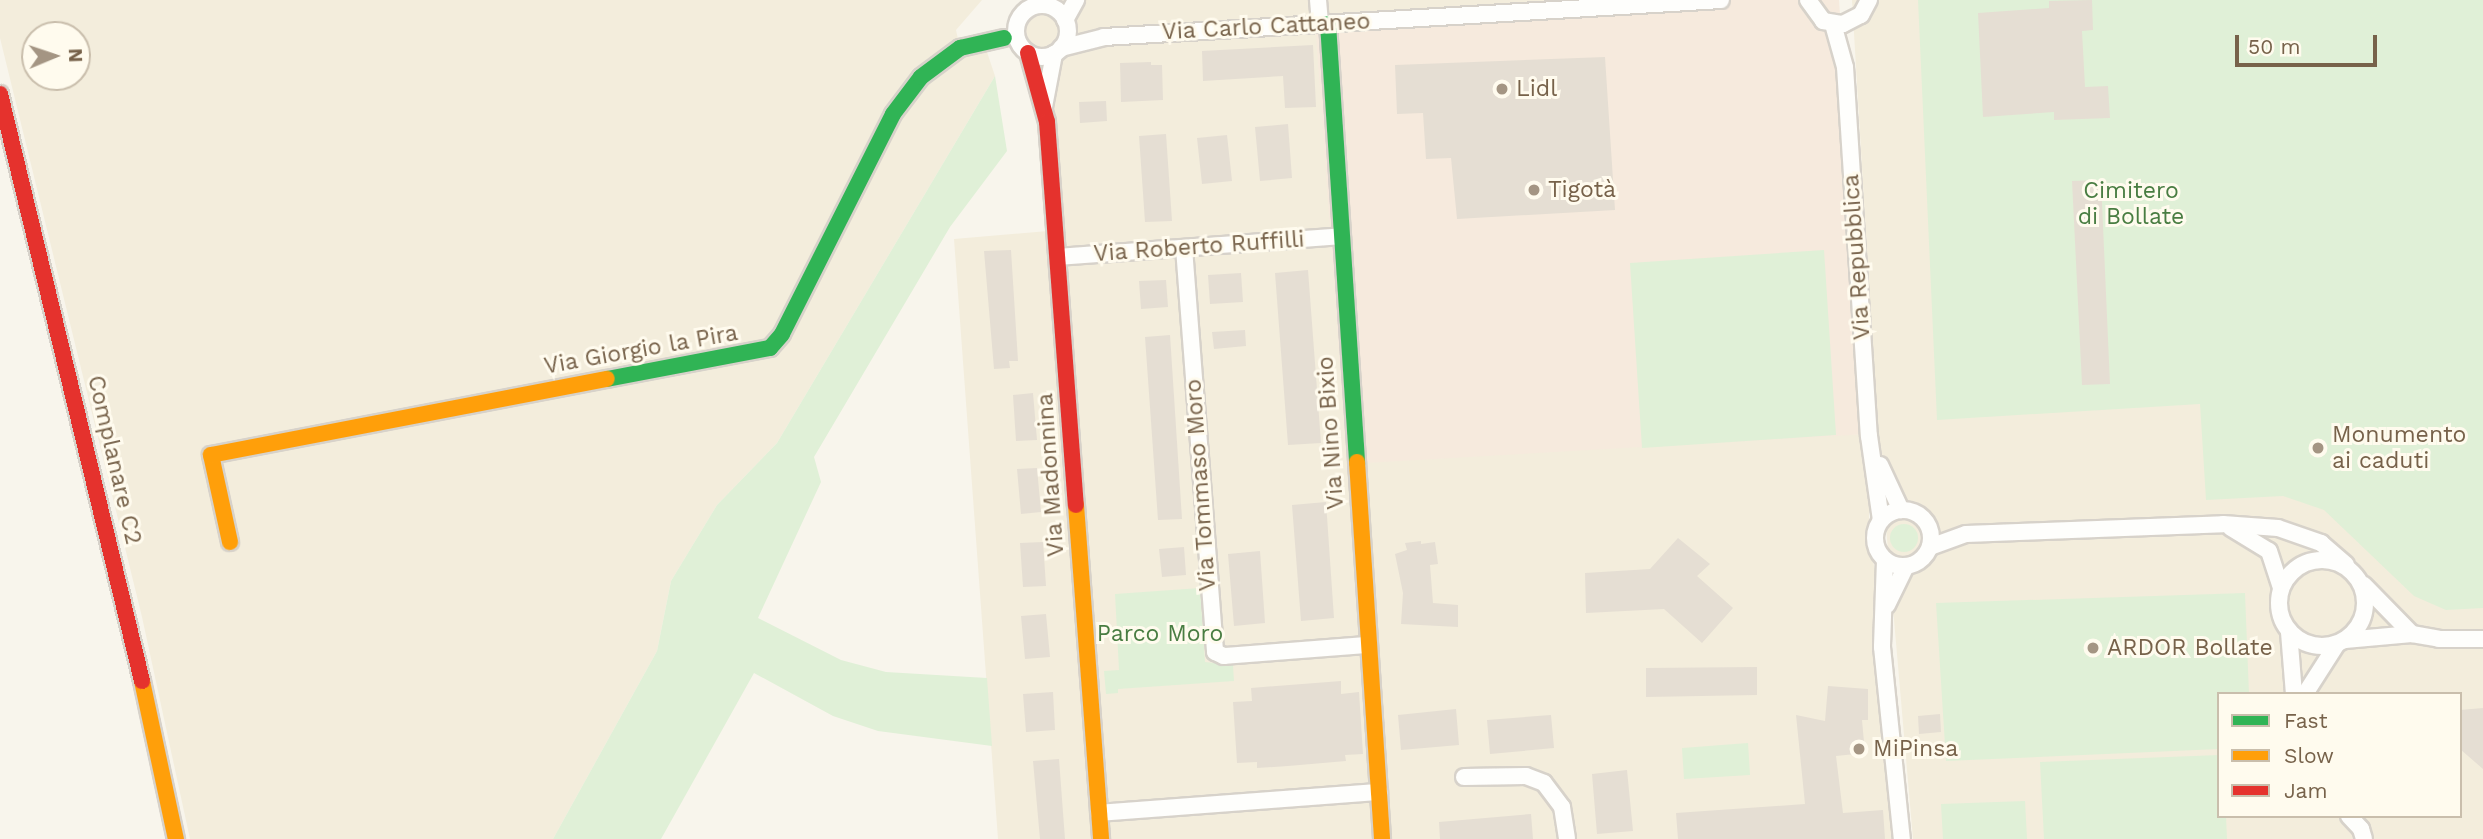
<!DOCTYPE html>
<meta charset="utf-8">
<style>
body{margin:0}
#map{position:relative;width:2483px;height:839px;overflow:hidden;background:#f8f5ec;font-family:"Work Sans",sans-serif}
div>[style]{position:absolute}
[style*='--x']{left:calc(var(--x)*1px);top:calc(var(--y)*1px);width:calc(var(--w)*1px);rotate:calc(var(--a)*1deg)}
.residential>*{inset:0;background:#f3eddc}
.commercial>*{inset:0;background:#f6eadd}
.green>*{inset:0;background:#e0f0d7}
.round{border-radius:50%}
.building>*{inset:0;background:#e5ded3}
.roads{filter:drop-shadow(2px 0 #d7d2ca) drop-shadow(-2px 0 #d7d2ca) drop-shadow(0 2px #d7d2ca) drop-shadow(0 -2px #d7d2ca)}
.street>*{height:16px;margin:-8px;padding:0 8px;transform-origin:8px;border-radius:8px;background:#fefefc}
.street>.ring{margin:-8px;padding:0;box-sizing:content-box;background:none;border:16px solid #fefefc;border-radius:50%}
.fast>*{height:16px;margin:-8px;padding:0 8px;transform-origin:8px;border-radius:8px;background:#30b455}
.slow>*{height:16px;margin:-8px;padding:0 8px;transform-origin:8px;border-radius:8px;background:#ff9f0a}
.jam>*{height:16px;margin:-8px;padding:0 8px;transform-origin:8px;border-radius:8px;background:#e5322d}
.dots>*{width:19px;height:19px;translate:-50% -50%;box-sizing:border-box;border:4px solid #fffbee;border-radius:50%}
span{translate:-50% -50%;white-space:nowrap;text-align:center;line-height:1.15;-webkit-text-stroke:6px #fffbee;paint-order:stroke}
.street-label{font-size:23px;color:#77624a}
.poi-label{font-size:23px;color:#77624a}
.left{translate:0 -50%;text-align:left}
.park-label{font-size:23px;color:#497d42}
.legend{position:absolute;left:2217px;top:692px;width:245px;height:126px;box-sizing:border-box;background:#fffbee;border:2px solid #c9beac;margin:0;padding:9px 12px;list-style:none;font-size:21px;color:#77624a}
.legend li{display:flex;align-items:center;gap:14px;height:35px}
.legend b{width:35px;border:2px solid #c9beac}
.north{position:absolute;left:21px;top:21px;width:70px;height:70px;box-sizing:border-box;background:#fffbee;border:2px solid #c9beac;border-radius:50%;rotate:88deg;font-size:19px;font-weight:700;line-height:28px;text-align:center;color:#77624a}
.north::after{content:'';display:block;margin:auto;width:24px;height:32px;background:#a49583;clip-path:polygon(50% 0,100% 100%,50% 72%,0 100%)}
.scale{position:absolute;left:2235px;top:35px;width:142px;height:32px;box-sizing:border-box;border:4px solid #77624a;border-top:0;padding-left:9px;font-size:21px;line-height:24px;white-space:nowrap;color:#77624a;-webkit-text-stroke:5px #fffbee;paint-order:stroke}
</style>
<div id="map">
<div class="residential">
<i style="clip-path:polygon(evenodd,0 0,982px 0,956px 30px,960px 48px,987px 52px,995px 76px,777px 443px,717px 505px,671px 581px,657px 651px,553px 839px,190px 839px,142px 617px,0 38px,0 0,35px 35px,77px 35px,77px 77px,35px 77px,35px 35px)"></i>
<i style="clip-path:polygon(1035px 0,1550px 0,1550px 7px,1836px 435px,1869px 434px,1869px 542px,1880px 594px,1903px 839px,998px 839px,954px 239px,1048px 231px,1038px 127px,1025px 55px,1013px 35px,1015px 18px)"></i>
<i style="clip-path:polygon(evenodd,1852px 0,2483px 0,2483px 839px,1913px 839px,1878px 435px,1852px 0,2219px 694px,2460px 694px,2460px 816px,2219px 816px,2219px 694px)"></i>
</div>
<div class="commercial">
<i style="clip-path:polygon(1550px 0,1839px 0,1869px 434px,1347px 464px,1315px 21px,1550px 7px)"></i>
</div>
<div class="green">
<i style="clip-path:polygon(1918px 0,2483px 0,2483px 608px,2446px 610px,2414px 596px,2324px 510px,2283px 496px,2206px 500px,2200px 404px,1937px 420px)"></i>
<i style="clip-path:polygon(995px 76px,1007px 151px,950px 227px,814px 457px,821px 482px,758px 618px,841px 660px,886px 672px,987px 678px,992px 746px,878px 731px,833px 716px,754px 673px,661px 839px,553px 839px,657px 651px,671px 581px,717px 505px,777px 443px)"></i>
<i style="clip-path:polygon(1824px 250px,1836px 435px,1642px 448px,1630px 263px)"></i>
<i class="round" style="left:1890px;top:524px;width:28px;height:28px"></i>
<i style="clip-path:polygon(1200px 588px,1205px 662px,1233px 665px,1234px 681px,1118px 689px,1118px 693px,1106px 694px,1104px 671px,1119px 670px,1115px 594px)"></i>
<i style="clip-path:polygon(2245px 593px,2249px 694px,2219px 694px,2219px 749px,1946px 761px,1936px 603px)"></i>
<i style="clip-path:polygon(1748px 743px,1750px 775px,1684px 779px,1682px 748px)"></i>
<i style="clip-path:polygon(2219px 755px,2219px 816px,2226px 816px,2227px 839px,2044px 839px,2040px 762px)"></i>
<i style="clip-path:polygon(2025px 801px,2027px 839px,1943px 839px,1941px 804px)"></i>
</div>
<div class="building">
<i style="clip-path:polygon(2092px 0,2093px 30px,2082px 31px,2085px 87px,2108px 86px,2110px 118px,2054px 120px,2054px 112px,1983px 117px,1978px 13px,2049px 8px,2049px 1px)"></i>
<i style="clip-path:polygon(1313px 45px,1316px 107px,1285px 108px,1283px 76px,1203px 81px,1202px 51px)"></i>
<i style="clip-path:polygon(1605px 57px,1615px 210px,1457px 219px,1451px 158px,1426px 159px,1423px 113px,1397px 114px,1395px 65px)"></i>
<i style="clip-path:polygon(1151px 62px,1151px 65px,1162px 65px,1163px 100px,1121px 102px,1120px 63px)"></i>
<i style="clip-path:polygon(1106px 101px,1107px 121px,1080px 123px,1079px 102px)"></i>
<i style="clip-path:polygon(1288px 124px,1292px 178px,1260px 181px,1255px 127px)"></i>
<i style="clip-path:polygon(1166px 134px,1172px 221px,1145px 222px,1139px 136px)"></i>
<i style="clip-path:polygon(1227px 135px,1232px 181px,1202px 184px,1197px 138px)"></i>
<i style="clip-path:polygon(2101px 180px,2110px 384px,2082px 385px,2072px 181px)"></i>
<i style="clip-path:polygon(1011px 250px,1018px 361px,1009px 361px,1010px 368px,994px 369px,984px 251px)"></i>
<i style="clip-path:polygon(1308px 270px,1321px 443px,1288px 445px,1275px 273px)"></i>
<i style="clip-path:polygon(1241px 273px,1243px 302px,1210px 304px,1208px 275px)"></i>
<i style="clip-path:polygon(1166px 280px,1168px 307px,1141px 309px,1139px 281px)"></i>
<i style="clip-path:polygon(1245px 330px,1246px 346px,1214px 349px,1212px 332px)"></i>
<i style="clip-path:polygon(1170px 335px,1182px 519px,1158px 520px,1145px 337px)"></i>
<i style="clip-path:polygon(1033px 393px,1037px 440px,1016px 441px,1013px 395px)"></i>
<i style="clip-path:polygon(1037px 468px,1041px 512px,1021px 514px,1017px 469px)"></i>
<i style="clip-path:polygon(1326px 502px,1334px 618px,1301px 621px,1292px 505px)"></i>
<i style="clip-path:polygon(1678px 538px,1710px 564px,1697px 576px,1733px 608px,1702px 643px,1664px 609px,1586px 613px,1585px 573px,1650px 569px)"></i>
<i style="clip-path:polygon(1421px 541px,1421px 544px,1435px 542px,1438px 564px,1430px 565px,1433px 603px,1458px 605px,1458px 627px,1401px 624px,1403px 593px,1395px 554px,1407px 550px,1405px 543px)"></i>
<i style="clip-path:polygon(1043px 542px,1046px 586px,1023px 587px,1020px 543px)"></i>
<i style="clip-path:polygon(1184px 547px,1186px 575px,1162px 577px,1159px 549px)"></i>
<i style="clip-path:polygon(1260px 551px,1265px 623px,1234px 626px,1228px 554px)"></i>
<i style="clip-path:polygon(1046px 614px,1050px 657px,1025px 659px,1021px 616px)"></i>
<i style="clip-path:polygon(1757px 667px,1757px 695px,1646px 697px,1646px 668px)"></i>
<i style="clip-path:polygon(1341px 681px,1341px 694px,1359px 692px,1363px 754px,1345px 755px,1346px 761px,1288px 766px,1257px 768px,1257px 762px,1237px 763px,1233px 702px,1252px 701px,1251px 688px)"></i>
<i style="clip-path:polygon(1828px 686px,1868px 689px,1868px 720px,1862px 720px,1865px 753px,1836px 756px,1843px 813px,1883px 810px,1885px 839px,1678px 839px,1676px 813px,1805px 804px,1796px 715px,1825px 721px)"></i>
<i style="clip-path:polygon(1053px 692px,1055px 730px,1026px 732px,1023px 694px)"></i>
<i style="clip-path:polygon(2483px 708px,2483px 769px,2460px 749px,2460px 710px)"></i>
<i style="clip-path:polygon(1456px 709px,1459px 745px,1401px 750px,1398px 715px)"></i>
<i style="clip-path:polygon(1940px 714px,1941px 732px,1919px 734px,1918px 716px)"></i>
<i style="clip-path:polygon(1551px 715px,1554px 748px,1490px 754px,1487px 720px)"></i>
<i style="clip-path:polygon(1059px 759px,1065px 839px,1040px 839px,1033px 761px)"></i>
<i style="clip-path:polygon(1627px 770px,1633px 831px,1597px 834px,1592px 774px)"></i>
<i style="clip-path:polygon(1531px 814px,1533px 839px,1440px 839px,1439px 822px)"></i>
</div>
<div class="roads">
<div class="street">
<i style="--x:1318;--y:0;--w:24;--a:85"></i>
<i style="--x:1808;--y:0;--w:26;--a:54"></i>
<i style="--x:1823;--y:21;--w:20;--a:9"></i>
<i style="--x:1843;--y:24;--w:20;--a:-27"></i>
<i style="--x:1861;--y:15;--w:17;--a:-62"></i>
<i class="ring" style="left:1016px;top:5px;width:36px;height:36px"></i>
<i style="--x:1065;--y:20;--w:23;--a:-61"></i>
<i style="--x:1833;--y:24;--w:45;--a:74.4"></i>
<i style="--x:1845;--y:67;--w:370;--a:86.3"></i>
<i style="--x:1869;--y:436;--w:85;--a:81.9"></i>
<i style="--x:1061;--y:48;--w:44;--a:-14.3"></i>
<i style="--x:1104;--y:37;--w:618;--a:-3.43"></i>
<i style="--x:1044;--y:107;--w:54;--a:-79.3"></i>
<i style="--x:1184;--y:248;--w:405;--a:85.6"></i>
<i style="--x:1215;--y:652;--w:10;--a:24"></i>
<i style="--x:1224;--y:656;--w:144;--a:-4.4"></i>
<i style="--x:1058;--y:257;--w:284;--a:-4.2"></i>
<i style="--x:1880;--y:465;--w:50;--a:65"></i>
<i class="ring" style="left:1875px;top:510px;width:40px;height:40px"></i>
<i style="--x:2231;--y:528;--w:44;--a:31.2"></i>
<i style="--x:2269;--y:551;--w:38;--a:72"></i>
<i style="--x:1930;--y:547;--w:38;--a:-20"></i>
<i style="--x:1966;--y:534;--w:257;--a:-2.2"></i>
<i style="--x:2223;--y:524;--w:55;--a:4.2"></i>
<i style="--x:2278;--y:528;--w:46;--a:19.2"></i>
<i style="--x:2321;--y:543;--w:33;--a:41"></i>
<i class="ring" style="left:2279px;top:560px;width:70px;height:70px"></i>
<i style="--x:1885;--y:560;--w:87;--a:92"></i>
<i style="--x:1882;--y:647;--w:193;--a:84.1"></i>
<i style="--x:2364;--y:585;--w:69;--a:45.6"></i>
<i style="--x:1887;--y:605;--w:43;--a:-64"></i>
<i style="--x:2289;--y:632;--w:62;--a:85.4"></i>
<i style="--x:2345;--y:640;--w:67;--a:-5.1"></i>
<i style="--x:2412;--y:634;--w:27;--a:10"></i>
<i style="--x:2439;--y:639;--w:44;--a:0"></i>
<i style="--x:2305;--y:694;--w:59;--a:-57.4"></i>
<i style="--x:1464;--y:777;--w:62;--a:-0.9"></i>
<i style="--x:1526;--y:776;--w:19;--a:21"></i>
<i style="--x:1544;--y:783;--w:30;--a:53"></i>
<i style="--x:1562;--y:807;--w:32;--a:81"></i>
<i style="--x:1099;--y:813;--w:281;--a:-4.3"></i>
<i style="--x:2349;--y:816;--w:18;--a:47"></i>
<i style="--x:2361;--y:829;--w:10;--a:73"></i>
</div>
<div class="fast">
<i style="--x:1328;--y:24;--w:439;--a:86.2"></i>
<i style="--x:607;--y:379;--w:166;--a:-10.8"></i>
<i style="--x:770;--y:348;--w:18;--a:-49"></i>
<i style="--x:782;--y:334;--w:246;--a:-63.2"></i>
<i style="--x:893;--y:114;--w:46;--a:-52.9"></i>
<i style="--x:921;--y:77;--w:49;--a:-36.6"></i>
<i style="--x:960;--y:48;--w:45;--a:-12.8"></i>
</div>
<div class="slow">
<i style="--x:1357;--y:462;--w:378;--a:86.2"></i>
<i style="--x:1076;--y:505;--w:335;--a:85.7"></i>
<i style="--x:230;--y:542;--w:89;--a:-102.3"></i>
<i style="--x:211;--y:455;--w:403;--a:-10.9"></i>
<i style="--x:142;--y:681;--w:162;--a:77.9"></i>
</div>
<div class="jam">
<i style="--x:1028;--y:53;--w:72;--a:74.6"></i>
<i style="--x:1047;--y:122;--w:384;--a:85.7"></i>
<i style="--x:0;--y:94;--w:604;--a:76.4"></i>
</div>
</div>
<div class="dots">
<i style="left:1502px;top:89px;background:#a49583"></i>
<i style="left:1534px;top:190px;background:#a49583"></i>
<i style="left:2318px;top:448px;background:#a49583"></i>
<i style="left:2093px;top:648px;background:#a49583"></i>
<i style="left:1859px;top:749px;background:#a49583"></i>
</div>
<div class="street-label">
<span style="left:1266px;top:27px;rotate:-3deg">Via Carlo Cattaneo</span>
<span style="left:1199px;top:247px;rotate:-4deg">Via Roberto Ruffilli</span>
<span style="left:1857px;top:257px;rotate:-94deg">Via Repubblica</span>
<span style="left:641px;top:350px;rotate:-10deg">Via Giorgio la Pira</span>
<span style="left:1331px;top:433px;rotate:-94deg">Via Nino Bixio</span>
<span style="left:114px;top:460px;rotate:77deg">Complanare C2</span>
<span style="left:1051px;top:475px;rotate:-94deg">Via Madonnina</span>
<span style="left:1201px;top:485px;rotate:-94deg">Via Tommaso Moro</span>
</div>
<div class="poi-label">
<span class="left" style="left:1516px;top:89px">Lidl</span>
<span class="left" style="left:1548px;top:190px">Tigotà</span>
<span class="left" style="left:2332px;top:448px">Monumento<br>ai caduti</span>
<span class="left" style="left:2107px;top:648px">ARDOR Bollate</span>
<span class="left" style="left:1873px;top:749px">MiPinsa</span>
</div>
<div class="park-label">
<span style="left:2131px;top:204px">Cimitero<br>di Bollate</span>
<span style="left:1160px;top:634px">Parco Moro</span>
</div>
<ul class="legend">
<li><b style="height:9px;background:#30b455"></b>Fast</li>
<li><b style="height:9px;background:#ff9f0a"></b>Slow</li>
<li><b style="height:9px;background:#e5322d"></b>Jam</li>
</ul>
<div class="north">N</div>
<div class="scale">50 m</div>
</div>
